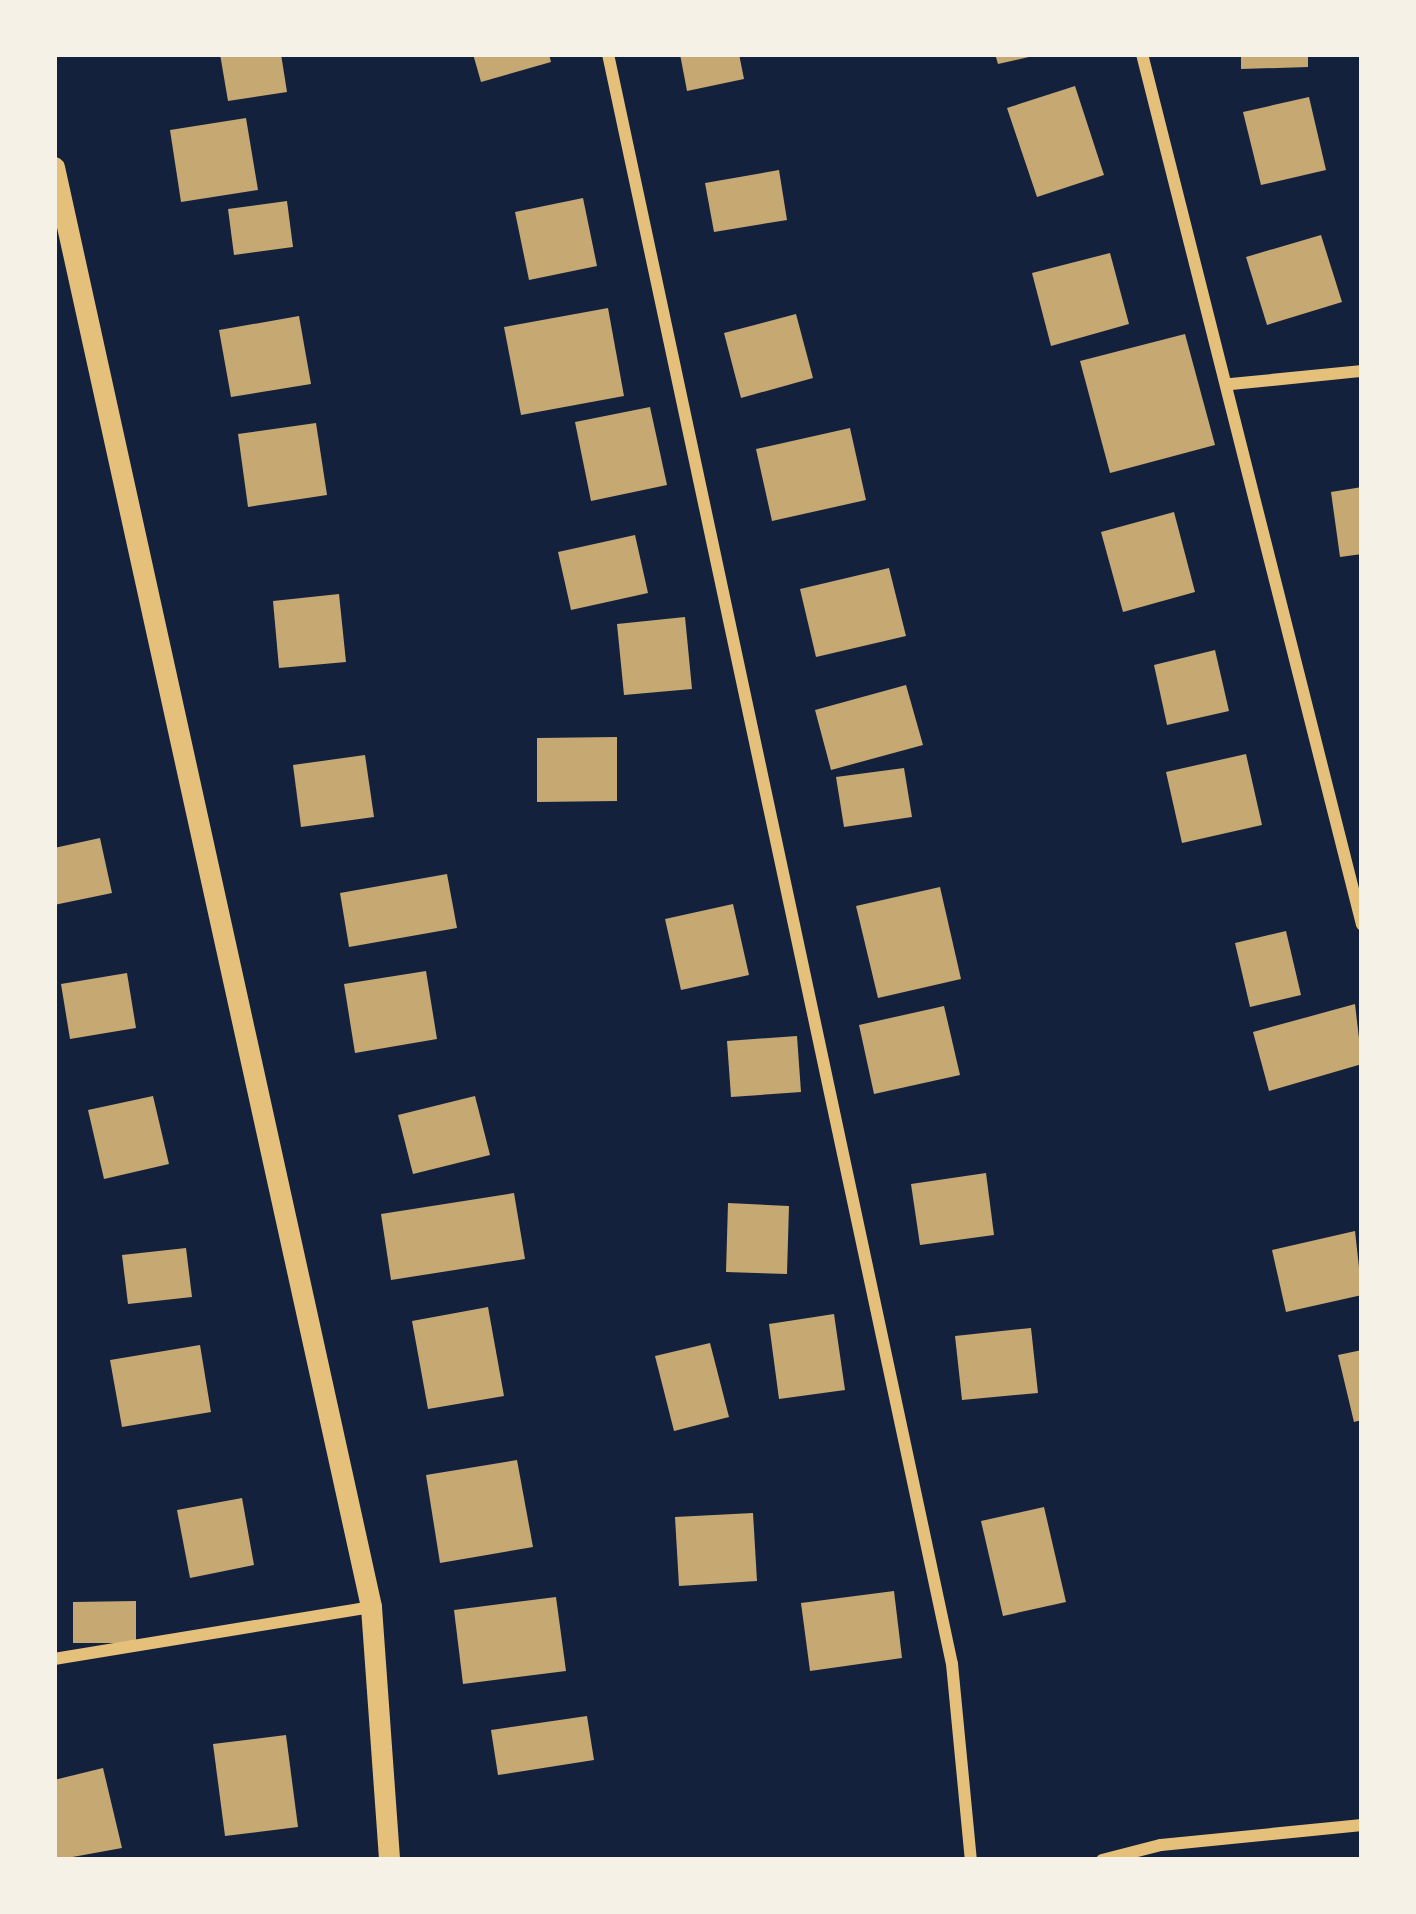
<!DOCTYPE html>
<style>
body{margin:0}
#map{position:relative;width:1416px;height:1914px;overflow:hidden;background:#14213d;font-family:"PT Sans Narrow",sans-serif}
div>[style]{position:absolute}
[style*='--x']{left:calc(var(--x)*1px);top:calc(var(--y)*1px);width:calc(var(--w)*1px);rotate:calc(var(--a)*1deg)}
.building>*{inset:0;background:#c6a872}
.minor>*{height:12px;margin:-6px;padding:0 6px;transform-origin:6px;border-radius:6px;background:#e5c07b}
.tertiary>*{height:21px;margin:-10.5px;padding:0 10.5px;transform-origin:10.5px;border-radius:10.5px;background:#e5c07b}
span{translate:-50% -50%;white-space:nowrap;text-align:center;line-height:1.15;-webkit-text-stroke:12px #f6f1e7;paint-order:stroke}
.frame{position:absolute;inset:0;border:57px solid #f6f1e7;pointer-events:none}
</style>
<div id="map">
<div class="building">
<i style="clip-path:polygon(220px 54px,281px 54px,287px 92px,228px 101px)"></i>
<i style="clip-path:polygon(473px 54px,549px 54px,551px 62px,481px 82px)"></i>
<i style="clip-path:polygon(680px 54px,739px 54px,744px 79px,687px 91px)"></i>
<i style="clip-path:polygon(995px 54px,1033px 54px,1033px 56px,998px 64px)"></i>
<i style="clip-path:polygon(1241px 54px,1308px 54px,1308px 67px,1241px 69px)"></i>
<i style="clip-path:polygon(1075px 86px,1104px 175px,1037px 197px,1007px 108px)"></i>
<i style="clip-path:polygon(1309px 97px,1326px 170px,1261px 185px,1243px 112px)"></i>
<i style="clip-path:polygon(246px 118px,258px 190px,181px 202px,170px 130px)"></i>
<i style="clip-path:polygon(779px 170px,787px 220px,714px 232px,705px 183px)"></i>
<i style="clip-path:polygon(583px 198px,597px 266px,529px 280px,515px 212px)"></i>
<i style="clip-path:polygon(287px 201px,293px 247px,234px 255px,228px 209px)"></i>
<i style="clip-path:polygon(1321px 235px,1342px 302px,1267px 325px,1246px 257px)"></i>
<i style="clip-path:polygon(1110px 253px,1129px 324px,1051px 346px,1032px 273px)"></i>
<i style="clip-path:polygon(608px 308px,624px 396px,521px 415px,504px 327px)"></i>
<i style="clip-path:polygon(796px 314px,813px 378px,741px 398px,724px 333px)"></i>
<i style="clip-path:polygon(299px 316px,311px 384px,231px 397px,219px 330px)"></i>
<i style="clip-path:polygon(1185px 334px,1215px 445px,1110px 473px,1080px 361px)"></i>
<i style="clip-path:polygon(650px 407px,667px 485px,591px 501px,575px 422px)"></i>
<i style="clip-path:polygon(316px 423px,327px 495px,248px 507px,238px 434px)"></i>
<i style="clip-path:polygon(850px 428px,866px 500px,772px 521px,756px 449px)"></i>
<i style="clip-path:polygon(1362px 487px,1362px 554px,1340px 557px,1331px 492px)"></i>
<i style="clip-path:polygon(1174px 512px,1195px 592px,1123px 612px,1101px 532px)"></i>
<i style="clip-path:polygon(635px 535px,648px 593px,571px 610px,558px 552px)"></i>
<i style="clip-path:polygon(889px 568px,906px 636px,816px 657px,800px 589px)"></i>
<i style="clip-path:polygon(339px 594px,346px 662px,279px 668px,273px 601px)"></i>
<i style="clip-path:polygon(685px 617px,692px 689px,624px 695px,617px 624px)"></i>
<i style="clip-path:polygon(1215px 650px,1229px 711px,1167px 725px,1154px 665px)"></i>
<i style="clip-path:polygon(906px 685px,923px 745px,831px 770px,815px 710px)"></i>
<i style="clip-path:polygon(617px 737px,617px 801px,537px 802px,537px 738px)"></i>
<i style="clip-path:polygon(1246px 754px,1262px 825px,1182px 843px,1166px 772px)"></i>
<i style="clip-path:polygon(365px 755px,374px 817px,301px 827px,293px 765px)"></i>
<i style="clip-path:polygon(904px 768px,912px 817px,844px 827px,836px 777px)"></i>
<i style="clip-path:polygon(100px 838px,112px 893px,54px 905px,54px 848px)"></i>
<i style="clip-path:polygon(447px 874px,457px 928px,349px 947px,340px 893px)"></i>
<i style="clip-path:polygon(940px 887px,961px 979px,878px 998px,856px 906px)"></i>
<i style="clip-path:polygon(733px 904px,749px 975px,681px 990px,665px 919px)"></i>
<i style="clip-path:polygon(1286px 931px,1301px 995px,1250px 1007px,1235px 943px)"></i>
<i style="clip-path:polygon(426px 971px,437px 1039px,355px 1053px,344px 984px)"></i>
<i style="clip-path:polygon(127px 973px,136px 1028px,70px 1039px,61px 984px)"></i>
<i style="clip-path:polygon(1355px 1004px,1362px 1064px,1269px 1091px,1253px 1032px)"></i>
<i style="clip-path:polygon(944px 1006px,960px 1075px,874px 1094px,859px 1025px)"></i>
<i style="clip-path:polygon(797px 1036px,801px 1092px,731px 1097px,727px 1041px)"></i>
<i style="clip-path:polygon(153px 1096px,169px 1164px,104px 1179px,88px 1110px)"></i>
<i style="clip-path:polygon(475px 1096px,490px 1155px,413px 1174px,398px 1115px)"></i>
<i style="clip-path:polygon(986px 1173px,994px 1235px,920px 1245px,911px 1184px)"></i>
<i style="clip-path:polygon(514px 1193px,525px 1259px,391px 1280px,381px 1214px)"></i>
<i style="clip-path:polygon(728px 1203px,789px 1206px,787px 1274px,726px 1272px)"></i>
<i style="clip-path:polygon(1355px 1231px,1362px 1295px,1286px 1312px,1272px 1250px)"></i>
<i style="clip-path:polygon(186px 1248px,192px 1297px,128px 1304px,122px 1255px)"></i>
<i style="clip-path:polygon(488px 1307px,504px 1396px,428px 1409px,412px 1321px)"></i>
<i style="clip-path:polygon(834px 1314px,845px 1390px,779px 1399px,769px 1324px)"></i>
<i style="clip-path:polygon(1031px 1328px,1038px 1393px,962px 1400px,955px 1336px)"></i>
<i style="clip-path:polygon(710px 1343px,729px 1417px,674px 1431px,655px 1356px)"></i>
<i style="clip-path:polygon(200px 1345px,211px 1412px,122px 1427px,110px 1360px)"></i>
<i style="clip-path:polygon(1362px 1350px,1362px 1420px,1354px 1422px,1338px 1355px)"></i>
<i style="clip-path:polygon(517px 1460px,533px 1547px,440px 1563px,426px 1475px)"></i>
<i style="clip-path:polygon(242px 1498px,254px 1565px,190px 1578px,177px 1510px)"></i>
<i style="clip-path:polygon(1044px 1507px,1066px 1602px,1003px 1616px,981px 1521px)"></i>
<i style="clip-path:polygon(753px 1513px,757px 1581px,679px 1586px,675px 1517px)"></i>
<i style="clip-path:polygon(894px 1591px,902px 1658px,810px 1671px,801px 1603px)"></i>
<i style="clip-path:polygon(556px 1597px,566px 1671px,463px 1684px,454px 1610px)"></i>
<i style="clip-path:polygon(136px 1601px,136px 1643px,73px 1643px,73px 1602px)"></i>
<i style="clip-path:polygon(587px 1716px,594px 1760px,498px 1775px,491px 1730px)"></i>
<i style="clip-path:polygon(286px 1735px,298px 1827px,225px 1836px,213px 1744px)"></i>
<i style="clip-path:polygon(103px 1768px,122px 1848px,56px 1860px,54px 1780px)"></i>
</div>
<div class="minor">
<i style="--x:608;--y:54;--w:1646;--a:77.94"></i>
<i style="--x:952;--y:1664;--w:197;--a:84.5"></i>
<i style="--x:1142;--y:54;--w:898;--a:75.82"></i>
<i style="--x:1231;--y:384;--w:132;--a:-5.7"></i>
<i style="--x:54;--y:1659;--w:321;--a:-9.3"></i>
<i style="--x:1102;--y:1860;--w:61;--a:-14.3"></i>
<i style="--x:1161;--y:1845;--w:202;--a:-5.7"></i>
</div>
<div class="tertiary">
<i style="--x:54;--y:167;--w:1474;--a:77.58"></i>
<i style="--x:371;--y:1607;--w:254;--a:85.9"></i>
</div>
<div class="frame"></div>
</div>
